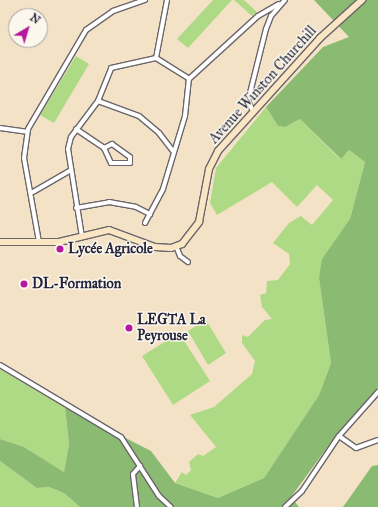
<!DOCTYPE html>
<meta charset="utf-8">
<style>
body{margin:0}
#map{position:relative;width:378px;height:507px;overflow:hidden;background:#f3e2c6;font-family:"IM FELL Great Primer",serif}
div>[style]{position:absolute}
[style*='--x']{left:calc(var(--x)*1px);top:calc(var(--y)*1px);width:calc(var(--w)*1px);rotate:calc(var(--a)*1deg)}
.green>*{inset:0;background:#afda85}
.forest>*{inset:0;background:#8bba72}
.roads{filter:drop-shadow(1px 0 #6b656c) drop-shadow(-1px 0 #6b656c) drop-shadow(0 1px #6b656c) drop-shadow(0 -1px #6b656c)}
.minor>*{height:4px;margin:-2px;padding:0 2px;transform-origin:2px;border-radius:2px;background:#fff}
.secondary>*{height:6px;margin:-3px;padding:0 3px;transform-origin:3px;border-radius:3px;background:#fbe6c4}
.dots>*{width:11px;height:11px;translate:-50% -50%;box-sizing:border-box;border:2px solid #fbf7ec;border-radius:50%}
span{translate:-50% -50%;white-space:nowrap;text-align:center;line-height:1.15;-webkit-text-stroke:3px #fbf7ec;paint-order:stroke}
.street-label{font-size:14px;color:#22223b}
.poi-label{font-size:14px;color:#22223b;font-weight:700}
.left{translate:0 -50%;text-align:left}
.north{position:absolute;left:8px;top:8px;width:40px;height:40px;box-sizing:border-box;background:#fbf7ec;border:1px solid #a4a2a5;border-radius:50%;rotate:38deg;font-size:11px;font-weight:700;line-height:16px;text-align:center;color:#22223b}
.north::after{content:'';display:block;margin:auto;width:14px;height:18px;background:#b5179e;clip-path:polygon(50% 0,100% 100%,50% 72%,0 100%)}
</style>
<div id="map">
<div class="green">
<i style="clip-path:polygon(213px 0,232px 0,188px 48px,177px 39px)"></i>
<i style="clip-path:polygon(234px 0,244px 0,257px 12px,252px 16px)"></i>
<i style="clip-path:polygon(76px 56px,89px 64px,54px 123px,40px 115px)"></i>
<i style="clip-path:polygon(266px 107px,278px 126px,285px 127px,300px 119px,340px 159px,349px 150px,365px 162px,350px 219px,341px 237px,327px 252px,319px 278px,331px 363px,319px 395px,264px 478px,218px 498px,175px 483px,182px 472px,186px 475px,191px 470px,189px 462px,198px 454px,203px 456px,216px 447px,190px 415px,214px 407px,252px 374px,255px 361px,242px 343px,242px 335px,248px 337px,265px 320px,272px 319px,262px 307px,260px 295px,266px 293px,267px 281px,278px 280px,290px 264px,289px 254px,273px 243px,289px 223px,301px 216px,312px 225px,333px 200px,317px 185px,297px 207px,272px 182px,217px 215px,210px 203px,216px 168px)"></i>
<i style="clip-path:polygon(206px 320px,226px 353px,208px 365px,188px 331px)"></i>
<i style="clip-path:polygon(179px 333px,210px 381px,173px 405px,142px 356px)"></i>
<i style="clip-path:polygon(0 369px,65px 407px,69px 444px,64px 472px,24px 447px,0 439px)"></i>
<i style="clip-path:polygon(0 461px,37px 488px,49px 487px,64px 493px,80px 507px,0 507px)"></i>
</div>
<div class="forest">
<i style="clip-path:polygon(314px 0,378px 0,378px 388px,337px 434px,291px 497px,299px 507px,80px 507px,64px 493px,49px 487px,37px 488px,0 461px,0 439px,24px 447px,64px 472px,69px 444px,65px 407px,151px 451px,175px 483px,218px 498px,264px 478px,319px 395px,331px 363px,319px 278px,322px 259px,350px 219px,365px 162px,349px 150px,341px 159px,300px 119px,285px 127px,278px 126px,266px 107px,323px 47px,349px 37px)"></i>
<i style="clip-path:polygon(378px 465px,378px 507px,343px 507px,372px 466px)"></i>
</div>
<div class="roads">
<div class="minor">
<i style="--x:167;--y:0;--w:59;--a:100.7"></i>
<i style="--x:156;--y:58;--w:39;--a:32"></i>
<i style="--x:98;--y:101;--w:44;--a:20.1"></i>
<i style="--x:139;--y:116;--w:26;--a:40"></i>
<i style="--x:159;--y:133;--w:24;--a:52"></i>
<i style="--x:253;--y:111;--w:11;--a:-117"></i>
<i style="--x:248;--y:101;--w:74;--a:-76"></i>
<i style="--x:266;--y:29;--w:14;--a:-69"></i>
<i style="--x:271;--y:16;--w:21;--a:-49"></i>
<i style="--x:0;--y:128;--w:27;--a:8"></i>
<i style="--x:76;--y:129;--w:34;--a:34"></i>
<i style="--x:112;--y:144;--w:22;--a:36"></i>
<i style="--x:130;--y:157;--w:6;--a:90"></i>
<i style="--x:130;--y:163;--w:19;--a:180"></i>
<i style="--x:111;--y:163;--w:17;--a:-115"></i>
<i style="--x:104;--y:148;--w:9;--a:-27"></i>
<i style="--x:33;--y:192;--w:44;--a:-30.1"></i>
<i style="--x:76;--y:208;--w:34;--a:-10"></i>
<i style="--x:109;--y:202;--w:27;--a:10"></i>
<i style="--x:136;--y:207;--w:16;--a:27"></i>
<i style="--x:145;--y:223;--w:38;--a:-62"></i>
<i style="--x:163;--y:189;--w:76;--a:-73.2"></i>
<i style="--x:185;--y:116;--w:37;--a:-84"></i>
<i style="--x:189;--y:79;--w:93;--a:-42.4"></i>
<i style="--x:258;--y:16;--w:24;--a:-30"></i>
<i style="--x:82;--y:237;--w:89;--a:-99"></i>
<i style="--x:68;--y:149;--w:12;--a:-76"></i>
<i style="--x:71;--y:137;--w:45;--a:-53.1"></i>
<i style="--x:98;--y:101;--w:35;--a:-68"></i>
<i style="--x:111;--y:68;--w:46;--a:-12.5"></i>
<i style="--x:39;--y:242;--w:85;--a:-100.1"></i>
<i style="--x:24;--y:158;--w:29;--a:-82"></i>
<i style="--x:28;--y:129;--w:115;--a:-59.6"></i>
<i style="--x:86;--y:30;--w:33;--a:-35"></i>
<i style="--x:113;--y:11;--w:34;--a:-19"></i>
<i style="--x:176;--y:246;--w:11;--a:68"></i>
<i style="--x:180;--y:256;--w:10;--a:37"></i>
<i style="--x:0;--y:365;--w:141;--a:30.8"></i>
<i style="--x:121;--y:437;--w:70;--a:57.2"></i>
<i style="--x:159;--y:496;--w:16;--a:43"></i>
<i style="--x:339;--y:436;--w:21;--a:35"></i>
<i style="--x:356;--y:448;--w:23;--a:-20"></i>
<i style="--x:137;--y:507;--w:33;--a:-97"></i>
<i style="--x:133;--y:474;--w:11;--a:-49"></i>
<i style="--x:285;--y:507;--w:23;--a:-43"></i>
<i style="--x:302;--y:491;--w:66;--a:-56.1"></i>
<i style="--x:339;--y:436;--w:59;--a:-48.4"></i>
</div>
<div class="secondary">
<i style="--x:0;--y:242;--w:59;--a:0"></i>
<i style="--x:59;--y:242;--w:51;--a:-13.5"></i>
<i style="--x:109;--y:230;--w:49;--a:20.3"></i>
<i style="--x:155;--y:247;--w:16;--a:4"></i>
<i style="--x:171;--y:248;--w:12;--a:-20"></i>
<i style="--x:182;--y:244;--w:28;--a:-52"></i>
<i style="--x:199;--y:222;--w:54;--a:-79.3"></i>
<i style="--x:209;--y:169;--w:20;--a:-63"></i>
<i style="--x:218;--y:151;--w:152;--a:-47.9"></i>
<i style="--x:320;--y:38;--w:57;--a:-42.1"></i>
</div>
</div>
<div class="dots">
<i style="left:60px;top:249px;background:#b5179e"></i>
<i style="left:24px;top:284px;background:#b5179e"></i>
<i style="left:129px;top:328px;background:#b5179e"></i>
</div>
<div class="street-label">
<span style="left:263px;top:85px;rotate:-48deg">Avenue Winston Churchill</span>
</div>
<div class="poi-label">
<span class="left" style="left:68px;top:249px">Lycée Agricole</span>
<span class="left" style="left:32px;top:284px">DL-Formation</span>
<span class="left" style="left:137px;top:328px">LEGTA La<br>Peyrouse</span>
</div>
<div class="north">N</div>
</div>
